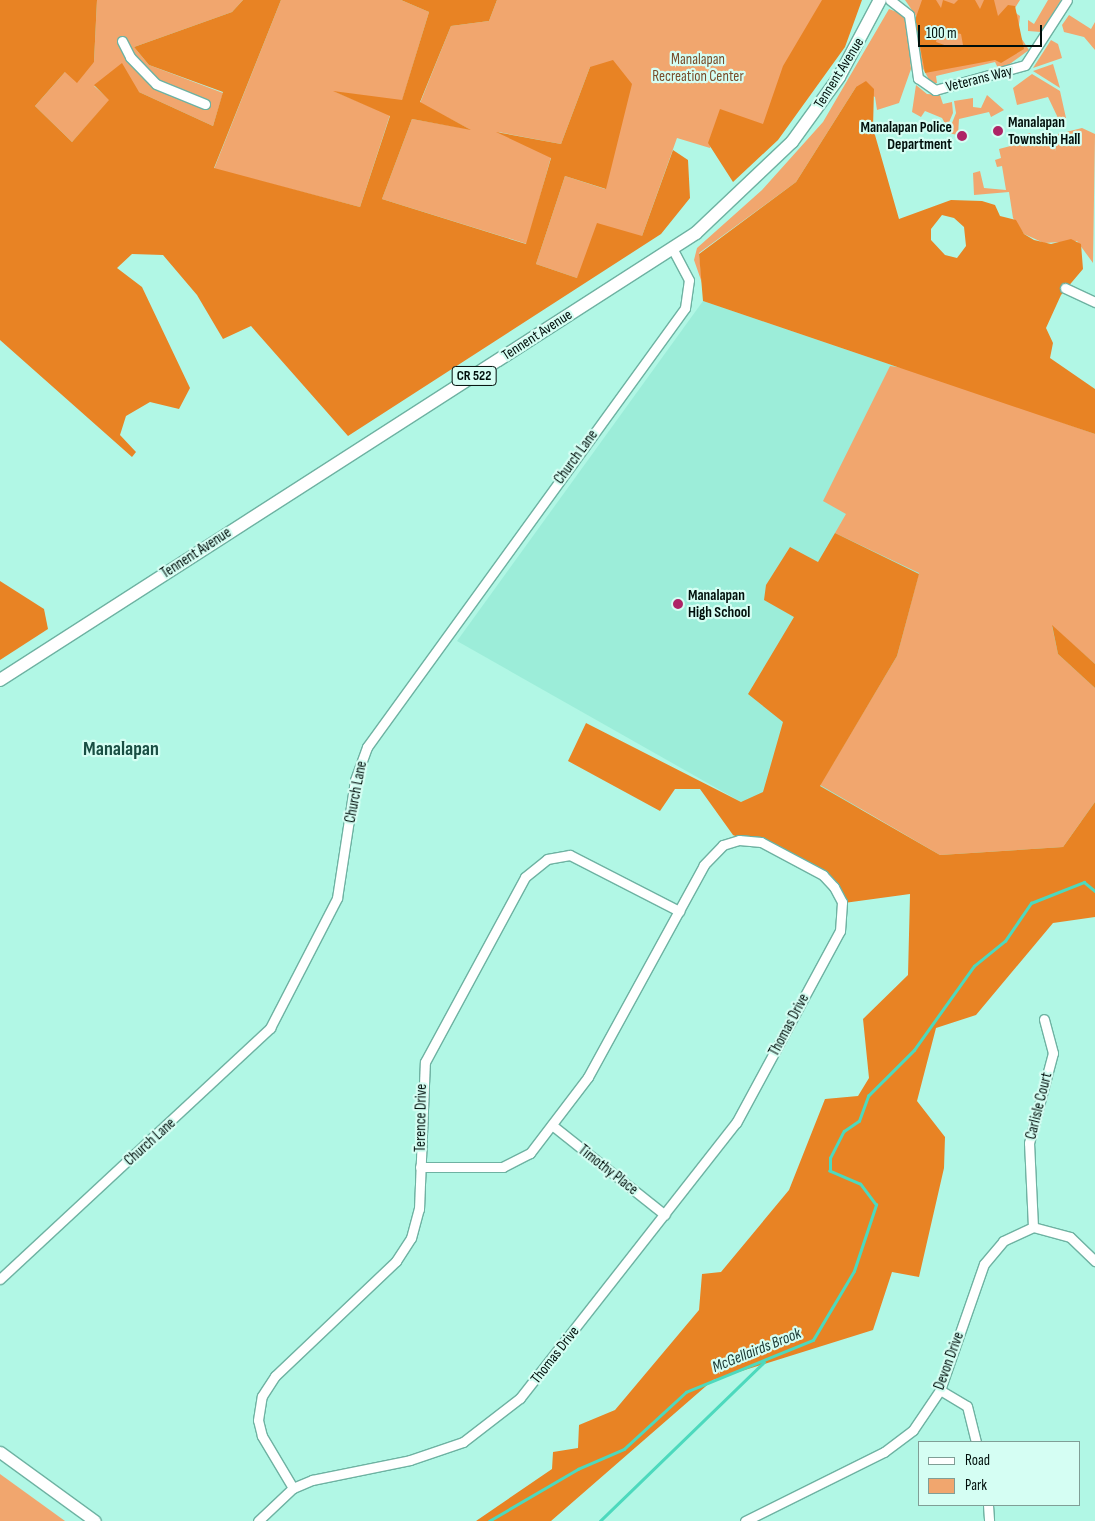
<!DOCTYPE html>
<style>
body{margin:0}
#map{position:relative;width:1095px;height:1521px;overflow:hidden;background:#b1f7e5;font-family:"Sofia Sans Condensed",sans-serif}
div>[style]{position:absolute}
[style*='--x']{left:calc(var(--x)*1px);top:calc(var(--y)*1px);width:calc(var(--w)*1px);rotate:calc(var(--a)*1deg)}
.built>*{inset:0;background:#9cedd9}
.green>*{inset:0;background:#f1a66e}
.forest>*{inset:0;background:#e88324}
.stream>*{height:2.5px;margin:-1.25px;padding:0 1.25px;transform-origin:1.25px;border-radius:1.25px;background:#4dd9bd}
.roads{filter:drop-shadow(1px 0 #6eb2a2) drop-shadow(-1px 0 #6eb2a2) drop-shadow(0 1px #6eb2a2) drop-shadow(0 -1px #6eb2a2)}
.street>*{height:9px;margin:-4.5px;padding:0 4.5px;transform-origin:4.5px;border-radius:4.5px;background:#fff}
.secondary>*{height:11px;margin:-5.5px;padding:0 5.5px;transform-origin:5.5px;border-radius:5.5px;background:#fff}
.primary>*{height:12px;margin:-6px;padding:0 6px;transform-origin:6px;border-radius:6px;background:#fff}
.dots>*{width:14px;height:14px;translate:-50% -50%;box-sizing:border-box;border:2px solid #d5fef3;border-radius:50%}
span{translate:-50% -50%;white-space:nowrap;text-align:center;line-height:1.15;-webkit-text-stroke:4.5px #d5fef3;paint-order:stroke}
.shield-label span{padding:1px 4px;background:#d5fef3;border:1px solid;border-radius:4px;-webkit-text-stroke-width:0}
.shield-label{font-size:14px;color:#000f0b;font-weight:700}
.park-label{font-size:15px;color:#784d2b}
.street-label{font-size:15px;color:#000f0b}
.poi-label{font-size:15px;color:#000f0b;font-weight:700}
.left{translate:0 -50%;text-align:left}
.right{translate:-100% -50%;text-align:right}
.water-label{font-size:16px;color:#193630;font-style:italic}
.district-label{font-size:20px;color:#194e43;font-weight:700}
.legend{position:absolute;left:918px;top:1441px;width:162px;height:65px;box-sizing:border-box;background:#d5fef3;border:1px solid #809e96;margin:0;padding:6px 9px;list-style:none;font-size:15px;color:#000f0b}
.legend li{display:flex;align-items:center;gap:10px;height:25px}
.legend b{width:25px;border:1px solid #809e96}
.scale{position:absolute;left:918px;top:25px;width:124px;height:22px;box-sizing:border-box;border:2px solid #000f0b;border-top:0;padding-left:6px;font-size:15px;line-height:18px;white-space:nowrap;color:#000f0b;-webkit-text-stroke:4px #d5fef3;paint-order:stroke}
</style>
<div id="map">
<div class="built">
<i style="clip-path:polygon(703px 301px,1095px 434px,1095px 822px,741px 802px,457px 641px)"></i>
</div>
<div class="green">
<i style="clip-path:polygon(97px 0,243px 0,232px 12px,134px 47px,149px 65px,223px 93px,213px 126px,139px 92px,94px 86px,110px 100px,72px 142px,35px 106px,65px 72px,94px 62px)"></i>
<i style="clip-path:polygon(281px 0,401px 0,429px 12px,402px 101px,336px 92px,390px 115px,360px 207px,214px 169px)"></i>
<i style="clip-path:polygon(497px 0,822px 0,824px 1px,767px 127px,715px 134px,710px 148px,677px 138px,642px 236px,577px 278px,536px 264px,565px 176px,605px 189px,590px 67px,561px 144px,498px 132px,551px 157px,527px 244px,382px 199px,412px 119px,469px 129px,420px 103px,451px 26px,489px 21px)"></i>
<i style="clip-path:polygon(905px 0,1020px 0,1013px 11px,1020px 16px,1018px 33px,1029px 50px,1007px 66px,998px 68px,995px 62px,936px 76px,937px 83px,931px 83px,922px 67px,916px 16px)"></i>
<i style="clip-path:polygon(1048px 0,1061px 0,1041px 32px,1028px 31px,1028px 20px,1034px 24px)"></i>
<i style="clip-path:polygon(889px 9px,902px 14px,907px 23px,911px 69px,899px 103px,877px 110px,875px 97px,856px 87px,796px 182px,699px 253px,702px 283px,694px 260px,697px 248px,762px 190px,823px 122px)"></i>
<i style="clip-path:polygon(1069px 15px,1091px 29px,1095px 22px,1095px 50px,1084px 37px,1064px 32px,1062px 25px)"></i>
<i style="clip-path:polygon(1051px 40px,1058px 44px,1062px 58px,1033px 68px)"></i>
<i style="clip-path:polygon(1053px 64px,1060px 88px,1033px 71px)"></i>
<i style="clip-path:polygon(1032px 74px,1060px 91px,1066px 118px,1058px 118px,1048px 97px,1017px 105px,1013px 88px)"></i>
<i style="clip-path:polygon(916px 85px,927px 94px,940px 95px,943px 104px,952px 102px,953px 113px,947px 127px,942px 118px,925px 111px,921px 117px,912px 112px)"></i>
<i style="clip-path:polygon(987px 95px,1004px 110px,991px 117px,989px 112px,959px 119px,958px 135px,948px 133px,956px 113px,954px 101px,973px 98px,973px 107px,981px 108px)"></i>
<i style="clip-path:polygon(1082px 128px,1095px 134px,1093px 263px,1077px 241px,1044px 243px,1024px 234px,1013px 218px,1009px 192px,974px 195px,973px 173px,980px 171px,984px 188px,1006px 190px,1002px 166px,997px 167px,995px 160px,1001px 158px,999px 149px,1022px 143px,1021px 136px,1030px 133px,1038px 141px,1046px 133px,1054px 135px,1055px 151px,1058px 134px)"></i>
<i style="clip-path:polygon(890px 366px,911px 369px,1095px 434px,1095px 664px,1052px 626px,1058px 654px,1095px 688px,1095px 802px,1063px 847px,940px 855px,820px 785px,897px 656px,919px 573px,835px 533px,846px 514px,823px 501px)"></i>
<i style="clip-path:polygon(0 1474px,65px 1521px,0 1521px)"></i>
</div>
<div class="forest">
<i style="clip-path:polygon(0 0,97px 0,94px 62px,77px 83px,65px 72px,35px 106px,72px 142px,109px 100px,94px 85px,122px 63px,139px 92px,213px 126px,223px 92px,149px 65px,134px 47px,232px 12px,243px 0,281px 0,214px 168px,360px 207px,390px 116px,333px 91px,402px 100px,429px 12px,401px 0,497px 0,489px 21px,451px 26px,420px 102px,471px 130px,412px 119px,382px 199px,526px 244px,551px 158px,496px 132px,561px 144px,590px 67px,613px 60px,632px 84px,606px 189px,565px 176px,536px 264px,577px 278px,597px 223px,642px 236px,673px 150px,688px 160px,690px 198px,661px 234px,348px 436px,251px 326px,223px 339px,197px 295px,163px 255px,132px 254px,117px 268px,142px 287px,190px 388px,179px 409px,150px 402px,126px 416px,120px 435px,136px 452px,132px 457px,0 340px)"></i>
<i style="clip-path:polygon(822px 0,862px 0,845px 47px,778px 140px,733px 182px,708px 143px,720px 109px,763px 124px,783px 66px)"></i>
<i style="clip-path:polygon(evenodd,922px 0,936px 0,941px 8px,943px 0,954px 4px,958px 0,975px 0,980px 9px,984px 0,994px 0,998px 16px,1008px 5px,1015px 6px,1024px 49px,1001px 63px,995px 60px,925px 73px,915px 20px,922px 0,951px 32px,961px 34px,963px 45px,950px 47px,936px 42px,938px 35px,951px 32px)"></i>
<i style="clip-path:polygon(evenodd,866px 81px,874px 89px,873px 128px,899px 219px,951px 200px,982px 201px,995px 205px,1000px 216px,1016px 220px,1024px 234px,1034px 240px,1051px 244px,1071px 239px,1081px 244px,1083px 269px,1061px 295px,1046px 328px,1053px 343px,1050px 358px,1095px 389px,1095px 434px,703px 301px,699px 254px,796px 182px,856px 87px,866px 81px,942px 215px,954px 218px,964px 227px,966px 246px,957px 258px,945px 255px,931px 240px,931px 229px,942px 215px)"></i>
<i style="clip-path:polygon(835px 533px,919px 574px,897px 656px,820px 786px,940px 855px,1063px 847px,1095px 802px,1095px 917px,1053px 923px,976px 1015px,936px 1028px,917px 1101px,945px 1137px,944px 1168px,919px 1277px,892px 1272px,873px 1330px,713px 1380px,551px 1521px,476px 1521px,552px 1469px,553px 1452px,578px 1448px,579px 1425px,615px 1410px,699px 1310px,702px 1274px,721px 1272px,789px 1190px,825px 1099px,858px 1096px,869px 1078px,863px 1019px,908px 975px,910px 894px,844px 903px,823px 875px,733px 835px,700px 789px,675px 789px,660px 811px,568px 761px,586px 723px,741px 802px,763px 792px,783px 722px,748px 694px,794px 617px,764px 600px,766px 585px,790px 547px,818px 562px)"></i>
<i style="clip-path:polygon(0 581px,44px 609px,48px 629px,0 660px)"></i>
<i style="clip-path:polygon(1052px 625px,1095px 664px,1095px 688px,1058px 654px)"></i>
</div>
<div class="stream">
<i style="--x:489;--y:1521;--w:103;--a:-30.3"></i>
<i style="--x:578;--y:1469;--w:50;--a:-23.5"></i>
<i style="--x:624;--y:1449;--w:84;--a:-42.6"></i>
<i style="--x:686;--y:1392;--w:137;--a:-22.3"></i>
<i style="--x:813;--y:1340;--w:80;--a:-59.3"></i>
<i style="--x:854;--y:1271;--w:70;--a:-71.6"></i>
<i style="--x:876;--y:1205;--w:26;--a:-127"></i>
<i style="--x:860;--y:1184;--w:33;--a:-157"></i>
<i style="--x:830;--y:1171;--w:13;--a:-90"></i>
<i style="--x:830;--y:1158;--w:30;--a:-63"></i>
<i style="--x:844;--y:1131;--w:18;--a:-34"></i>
<i style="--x:859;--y:1121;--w:27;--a:-70"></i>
<i style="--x:868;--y:1096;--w:65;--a:-45"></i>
<i style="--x:914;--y:1050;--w:103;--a:-54.5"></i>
<i style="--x:974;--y:966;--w:40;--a:-39"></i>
<i style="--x:1005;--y:941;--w:46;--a:-55.6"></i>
<i style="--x:1031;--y:903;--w:57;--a:-21.6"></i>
<i style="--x:1084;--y:882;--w:14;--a:39"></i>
<i style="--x:600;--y:1521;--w:228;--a:-44.1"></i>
</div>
<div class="roads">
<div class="street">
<i style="--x:890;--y:0;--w:24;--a:38"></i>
<i style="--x:909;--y:15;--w:64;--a:81.9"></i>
<i style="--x:918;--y:78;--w:21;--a:35"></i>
<i style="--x:935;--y:90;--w:93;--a:-15.5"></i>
<i style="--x:1025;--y:65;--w:77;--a:-57.1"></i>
<i style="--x:122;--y:41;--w:18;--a:63"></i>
<i style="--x:130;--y:57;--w:37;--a:46"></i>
<i style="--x:156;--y:84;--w:53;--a:22.2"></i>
<i style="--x:1065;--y:288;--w:33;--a:25"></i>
<i style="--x:552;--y:1125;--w:144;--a:38.5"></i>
<i style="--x:1033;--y:1227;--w:84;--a:-92.7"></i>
<i style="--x:1029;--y:1143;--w:93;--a:-75.1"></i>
<i style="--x:1053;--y:1053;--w:35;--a:-105"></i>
<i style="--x:0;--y:1279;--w:369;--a:-42.9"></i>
<i style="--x:270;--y:1028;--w:146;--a:-62.7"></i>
<i style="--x:337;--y:898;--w:119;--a:-81.3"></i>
<i style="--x:355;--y:780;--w:35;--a:-70"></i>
<i style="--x:367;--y:747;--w:542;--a:-54.08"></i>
<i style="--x:685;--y:308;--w:28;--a:-82"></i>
<i style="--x:689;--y:280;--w:34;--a:-118"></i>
<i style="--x:940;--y:1390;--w:31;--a:31"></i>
<i style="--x:967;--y:1406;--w:37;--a:76"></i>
<i style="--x:293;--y:1488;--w:61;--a:-120.8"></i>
<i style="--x:262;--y:1436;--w:16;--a:-104"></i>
<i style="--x:258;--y:1420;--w:24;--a:-81"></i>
<i style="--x:262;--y:1396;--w:24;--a:-57"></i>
<i style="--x:275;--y:1376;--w:167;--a:-43.5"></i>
<i style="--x:396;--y:1261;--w:27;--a:-57"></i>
<i style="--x:411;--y:1238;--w:30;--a:-75"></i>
<i style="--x:419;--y:1209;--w:147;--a:-87.7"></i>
<i style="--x:425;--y:1062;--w:210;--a:-61.6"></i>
<i style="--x:525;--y:877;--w:28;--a:-39"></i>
<i style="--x:547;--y:859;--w:23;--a:-10"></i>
<i style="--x:570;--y:855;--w:123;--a:27.2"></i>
<i style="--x:988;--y:1505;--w:16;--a:86"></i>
<i style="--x:258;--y:1521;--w:48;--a:-43.3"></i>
<i style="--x:293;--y:1488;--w:21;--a:-23"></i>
<i style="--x:312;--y:1480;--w:100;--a:-11.5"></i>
<i style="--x:410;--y:1460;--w:56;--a:-18.8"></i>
<i style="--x:463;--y:1442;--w:72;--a:-37.7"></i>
<i style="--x:520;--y:1398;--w:350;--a:-51.9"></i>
<i style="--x:736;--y:1123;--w:218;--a:-61.6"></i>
<i style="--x:840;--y:931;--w:29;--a:-86"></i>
<i style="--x:842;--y:902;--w:17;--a:-118"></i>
<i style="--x:834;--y:887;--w:16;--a:-133"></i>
<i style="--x:823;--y:875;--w:70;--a:-152"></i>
<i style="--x:761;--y:842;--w:22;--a:-175"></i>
<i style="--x:739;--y:840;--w:17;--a:163"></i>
<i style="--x:723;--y:845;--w:28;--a:134"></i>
<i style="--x:704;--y:865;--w:242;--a:118.7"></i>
<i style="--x:588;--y:1077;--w:96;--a:127.3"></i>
<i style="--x:530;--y:1153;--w:30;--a:153"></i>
<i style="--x:503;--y:1167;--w:83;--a:180"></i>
<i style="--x:745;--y:1521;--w:155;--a:-26.4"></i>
<i style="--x:884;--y:1452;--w:36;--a:-37"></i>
<i style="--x:913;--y:1430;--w:48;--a:-56"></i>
<i style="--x:940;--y:1390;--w:133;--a:-70.8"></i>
<i style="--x:984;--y:1264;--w:30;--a:-50"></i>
<i style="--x:1003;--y:1241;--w:33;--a:-25"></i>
<i style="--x:1033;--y:1227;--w:38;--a:15"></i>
<i style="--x:1070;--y:1237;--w:35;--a:44"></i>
</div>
<div class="secondary">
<i style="--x:0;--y:1452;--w:117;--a:36"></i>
</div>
<div class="primary">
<i style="--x:0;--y:680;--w:827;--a:-32.71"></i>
<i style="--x:696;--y:233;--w:132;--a:-43.5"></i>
<i style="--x:792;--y:142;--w:80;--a:-54.1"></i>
<i style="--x:839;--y:77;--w:87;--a:-62"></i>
</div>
</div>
<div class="dots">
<i style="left:998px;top:131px;background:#ae2466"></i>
<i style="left:962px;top:136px;background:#ae2466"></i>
<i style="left:678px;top:604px;background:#ae2466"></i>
</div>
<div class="shield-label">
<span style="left:474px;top:376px">CR 522</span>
</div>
<div class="park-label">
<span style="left:698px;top:68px">Manalapan<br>Recreation Center</span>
</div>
<div class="street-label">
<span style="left:839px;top:73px;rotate:-58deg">Tennent Avenue</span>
<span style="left:979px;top:79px;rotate:-14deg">Veterans Way</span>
<span style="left:537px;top:335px;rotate:-33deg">Tennent Avenue</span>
<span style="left:576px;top:457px;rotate:-54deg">Church Lane</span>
<span style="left:196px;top:553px;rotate:-33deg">Tennent Avenue</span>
<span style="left:356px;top:792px;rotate:-79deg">Church Lane</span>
<span style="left:789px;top:1025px;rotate:-62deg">Thomas Drive</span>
<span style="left:1039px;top:1106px;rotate:-76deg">Carlisle Court</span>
<span style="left:421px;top:1118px;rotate:-89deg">Terence Drive</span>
<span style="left:150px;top:1142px;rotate:-42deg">Church Lane</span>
<span style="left:608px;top:1170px;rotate:38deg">Timothy Place</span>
<span style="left:555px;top:1355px;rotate:-52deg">Thomas Drive</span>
<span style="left:949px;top:1361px;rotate:-70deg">Devon Drive</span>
</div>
<div class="poi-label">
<span class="left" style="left:1008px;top:131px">Manalapan<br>Township Hall</span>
<span class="right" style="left:952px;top:136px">Manalapan Police<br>Department</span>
<span class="left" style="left:688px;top:604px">Manalapan<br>High School</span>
</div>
<div class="water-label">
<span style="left:757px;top:1351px;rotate:-22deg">McGellairds Brook</span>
</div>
<div class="district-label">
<span style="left:121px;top:749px">Manalapan</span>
</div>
<ul class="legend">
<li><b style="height:6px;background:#fff"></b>Road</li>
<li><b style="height:14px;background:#f1a66e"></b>Park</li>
</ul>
<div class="scale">100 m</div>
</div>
